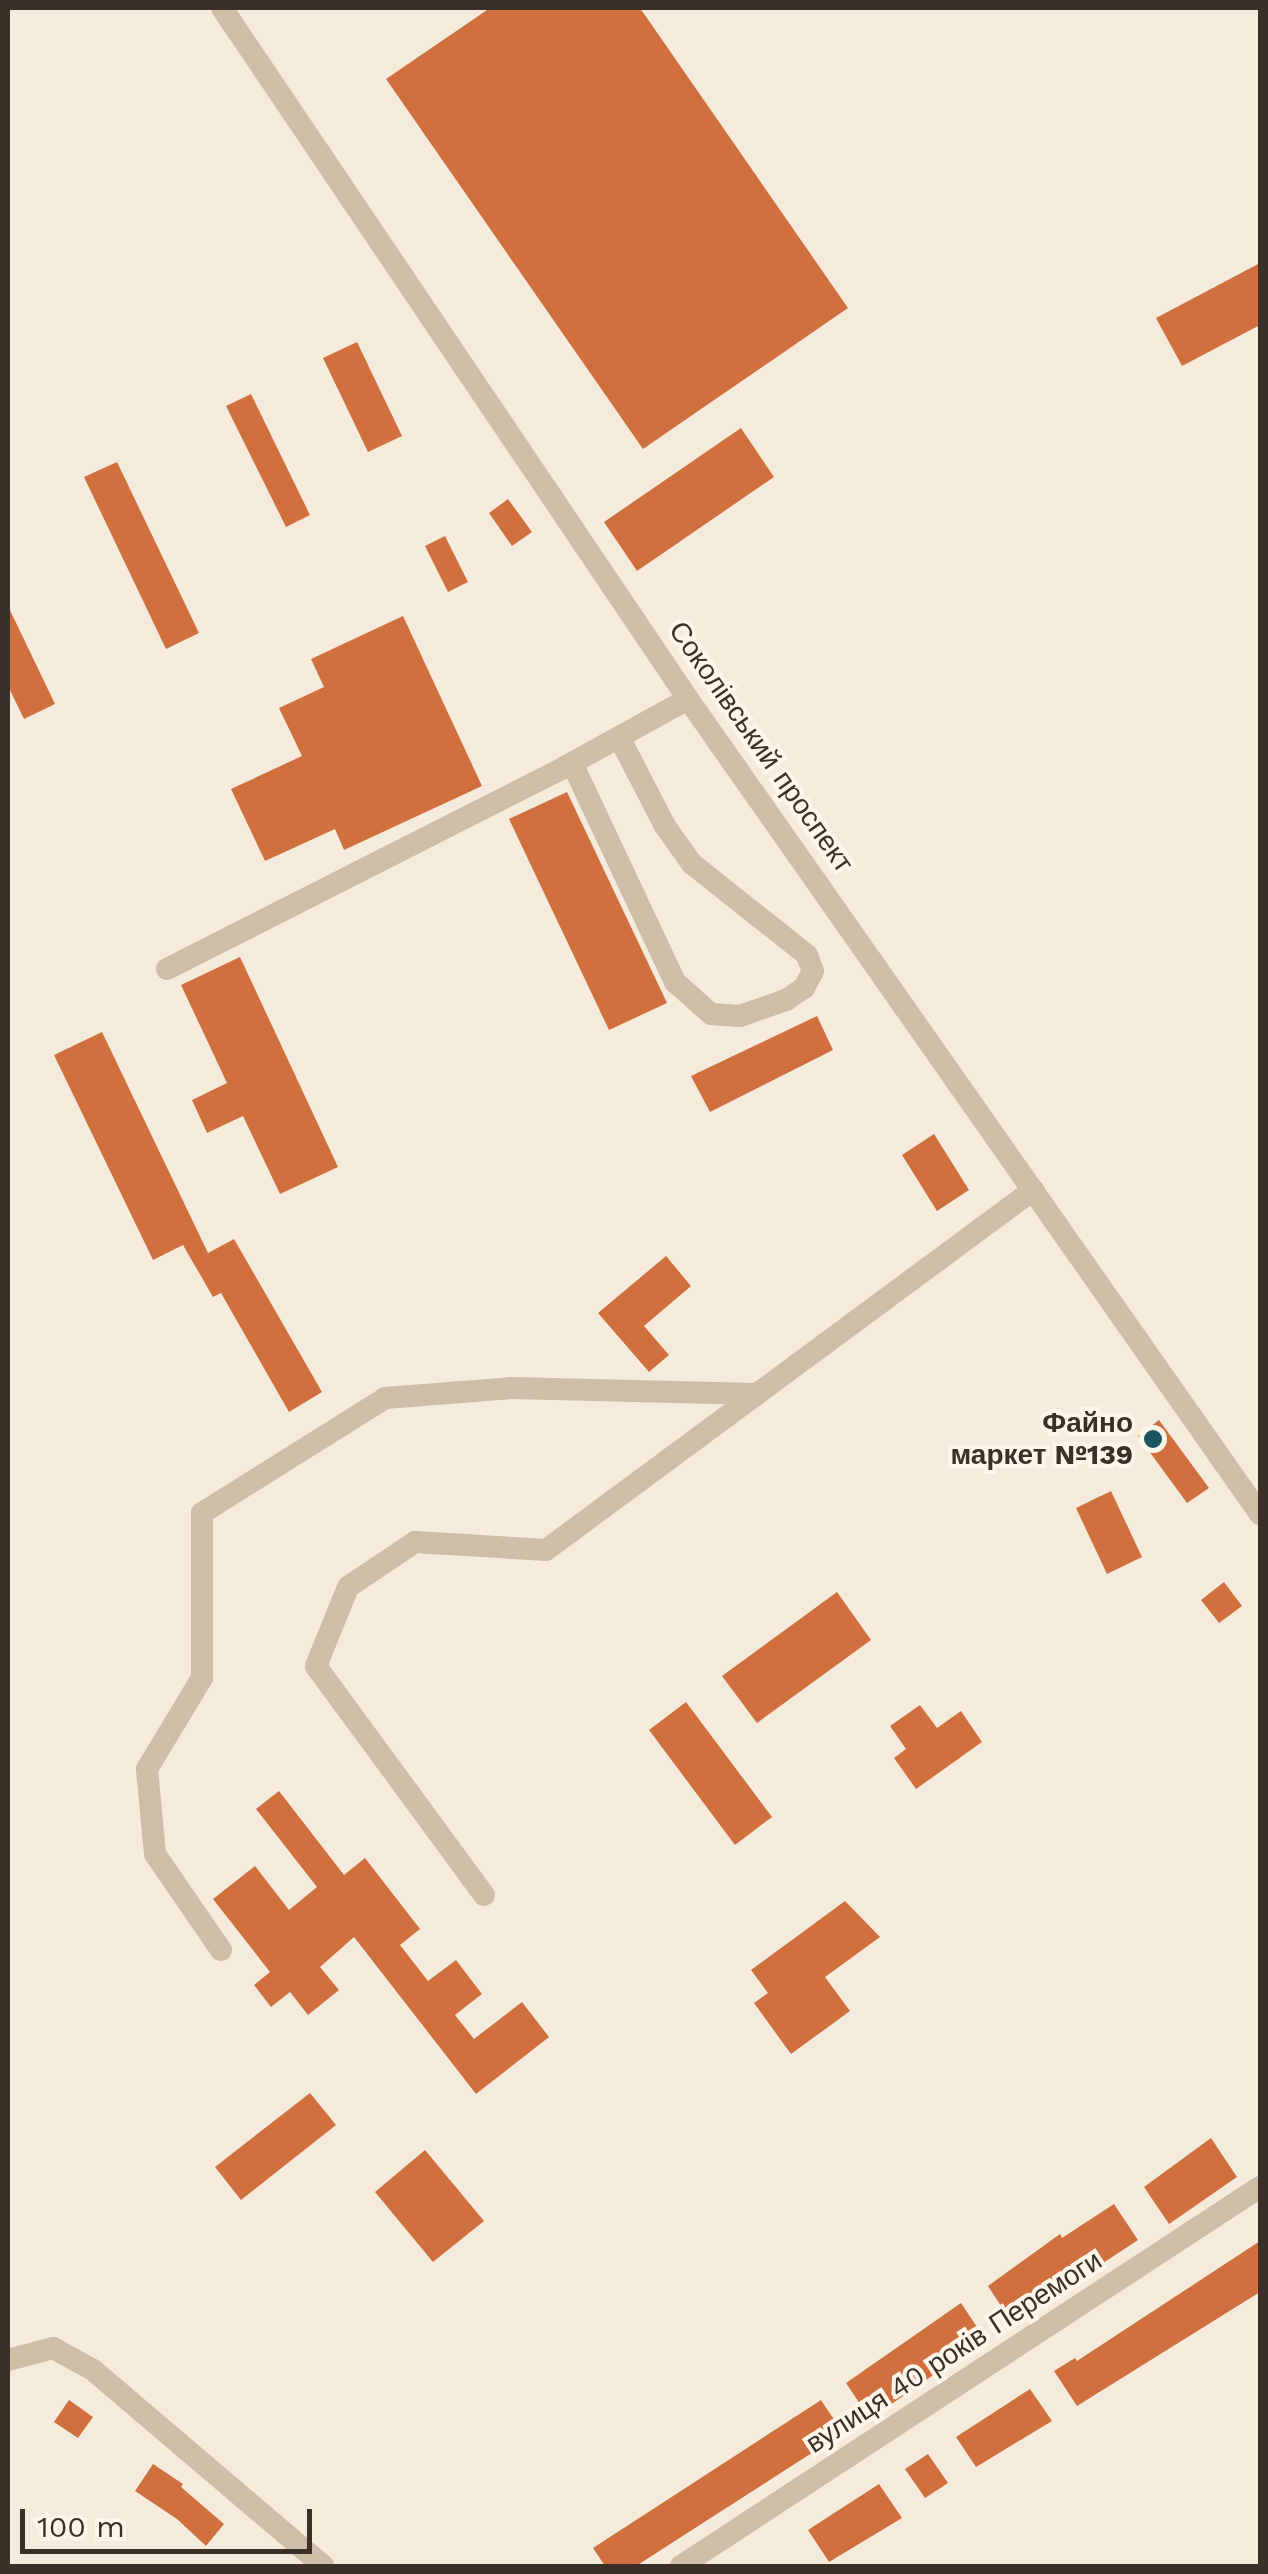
<!DOCTYPE html>
<meta charset="utf-8">
<style>
body{margin:0}
#map{position:relative;width:1268px;height:2574px;overflow:hidden;background:#f4ebdd;font-family:"Work Sans",sans-serif}
div>[style]{position:absolute}
[style*='--x']{left:calc(var(--x)*1px);top:calc(var(--y)*1px);width:calc(var(--w)*1px);rotate:calc(var(--a)*1deg)}
.building>*{inset:0;background:#d0703f}
.minor>*{height:22px;margin:-11px;padding:0 11px;transform-origin:11px;border-radius:11px;background:#cebda7}
.dots>*{width:28px;height:28px;translate:-50% -50%;box-sizing:border-box;border:5px solid #fbf5ea;border-radius:50%}
span{translate:-50% -50%;white-space:nowrap;text-align:center;line-height:1.15;-webkit-text-stroke:8px #fbf5ea;paint-order:stroke}
.street-label{font-size:28px;color:#3a3028}
.poi-label{font-size:28px;color:#3a3028;font-weight:700}
.right{translate:-100% -50%;text-align:right}
.frame{position:absolute;inset:0;border:10px solid #3a3028;pointer-events:none}
.scale{position:absolute;left:20px;top:2509px;width:292px;height:45px;box-sizing:border-box;border:5px solid #3a3028;border-top:0;padding-left:12px;font-size:30px;line-height:35px;white-space:nowrap;color:#3a3028;-webkit-text-stroke:8px #fbf5ea;paint-order:stroke}
</style>
<div id="map">
<div class="building">
<i style="clip-path:polygon(490px 8px,640px 8px,848px 308px,643px 449px,386px 79px)"></i>
<i style="clip-path:polygon(1260px 263px,1260px 325px,1182px 366px,1156px 318px)"></i>
<i style="clip-path:polygon(357px 342px,402px 436px,368px 452px,323px 358px)"></i>
<i style="clip-path:polygon(251px 394px,310px 515px,286px 527px,226px 406px)"></i>
<i style="clip-path:polygon(741px 428px,774px 477px,637px 571px,604px 522px)"></i>
<i style="clip-path:polygon(117px 462px,199px 633px,166px 649px,84px 477px)"></i>
<i style="clip-path:polygon(508px 499px,532px 532px,512px 546px,489px 513px)"></i>
<i style="clip-path:polygon(445px 536px,468px 582px,448px 592px,425px 546px)"></i>
<i style="clip-path:polygon(8px 606px,55px 704px,24px 719px,8px 686px)"></i>
<i style="clip-path:polygon(403px 616px,482px 786px,344px 850px,335px 829px,265px 861px,231px 789px,302px 756px,279px 708px,324px 687px,311px 659px)"></i>
<i style="clip-path:polygon(567px 792px,667px 1003px,609px 1030px,509px 819px)"></i>
<i style="clip-path:polygon(240px 957px,338px 1167px,280px 1194px,243px 1116px,207px 1133px,192px 1100px,227px 1083px,181px 985px)"></i>
<i style="clip-path:polygon(817px 1016px,833px 1050px,710px 1112px,691px 1076px)"></i>
<i style="clip-path:polygon(102px 1032px,208px 1253px,234px 1239px,322px 1392px,289px 1412px,221px 1293px,213px 1297px,183px 1245px,153px 1260px,54px 1055px)"></i>
<i style="clip-path:polygon(934px 1134px,969px 1190px,937px 1211px,902px 1155px)"></i>
<i style="clip-path:polygon(666px 1256px,691px 1286px,644px 1326px,669px 1355px,649px 1372px,598px 1313px)"></i>
<i style="clip-path:polygon(1159px 1420px,1209px 1488px,1187px 1503px,1138px 1436px)"></i>
<i style="clip-path:polygon(1111px 1491px,1142px 1557px,1107px 1574px,1076px 1508px)"></i>
<i style="clip-path:polygon(1224px 1582px,1242px 1606px,1219px 1623px,1201px 1600px)"></i>
<i style="clip-path:polygon(837px 1592px,871px 1640px,757px 1723px,722px 1676px)"></i>
<i style="clip-path:polygon(686px 1702px,772px 1817px,735px 1845px,649px 1730px)"></i>
<i style="clip-path:polygon(920px 1705px,937px 1728px,961px 1711px,982px 1742px,916px 1789px,894px 1758px,906px 1749px,890px 1726px)"></i>
<i style="clip-path:polygon(279px 1791px,344px 1875px,365px 1858px,420px 1929px,400px 1945px,428px 1981px,456px 1960px,482px 1994px,455px 2015px,474px 2039px,522px 2002px,549px 2037px,476px 2094px,354px 1937px,320px 1967px,339px 1990px,308px 2015px,290px 1992px,271px 2007px,254px 1985px,270px 1972px,213px 1899px,255px 1866px,289px 1910px,317px 1887px,256px 1809px)"></i>
<i style="clip-path:polygon(845px 1901px,880px 1937px,825px 1977px,850px 2011px,791px 2054px,754px 2003px,768px 1993px,751px 1970px)"></i>
<i style="clip-path:polygon(310px 2093px,336px 2125px,241px 2200px,215px 2167px)"></i>
<i style="clip-path:polygon(1211px 2138px,1237px 2177px,1169px 2224px,1144px 2187px)"></i>
<i style="clip-path:polygon(425px 2150px,484px 2221px,433px 2262px,375px 2192px)"></i>
<i style="clip-path:polygon(1114px 2204px,1138px 2240px,1012px 2323px,988px 2286px,1060px 2234px,1062px 2238px)"></i>
<i style="clip-path:polygon(1260px 2241px,1260px 2292px,1077px 2406px,1054px 2371px,1075px 2358px,1077px 2361px)"></i>
<i style="clip-path:polygon(961px 2303px,985px 2339px,870px 2419px,846px 2383px)"></i>
<i style="clip-path:polygon(1030px 2389px,1052px 2421px,976px 2467px,956px 2437px)"></i>
<i style="clip-path:polygon(69px 2400px,93px 2417px,78px 2438px,54px 2422px)"></i>
<i style="clip-path:polygon(821px 2400px,843px 2433px,636px 2566px,605px 2566px,593px 2548px)"></i>
<i style="clip-path:polygon(928px 2454px,948px 2483px,925px 2498px,905px 2469px)"></i>
<i style="clip-path:polygon(153px 2464px,183px 2484px,181px 2487px,224px 2524px,206px 2546px,177px 2519px,135px 2491px)"></i>
<i style="clip-path:polygon(879px 2484px,902px 2518px,829px 2562px,808px 2530px)"></i>
</div>
<div class="minor">
<i style="--x:222;--y:8;--w:833;--a:56"></i>
<i style="--x:688;--y:699;--w:996;--a:54.94"></i>
<i style="--x:572;--y:763;--w:242;--a:64.8"></i>
<i style="--x:675;--y:982;--w:48;--a:41.6"></i>
<i style="--x:711;--y:1014;--w:29;--a:4"></i>
<i style="--x:740;--y:1016;--w:49;--a:-19.2"></i>
<i style="--x:786;--y:1000;--w:22;--a:-34"></i>
<i style="--x:804;--y:988;--w:19;--a:-62"></i>
<i style="--x:813;--y:971;--w:17;--a:-111"></i>
<i style="--x:807;--y:955;--w:147;--a:-141.6"></i>
<i style="--x:692;--y:864;--w:47;--a:-125.4"></i>
<i style="--x:665;--y:826;--w:100;--a:-117.3"></i>
<i style="--x:167;--y:969;--w:444;--a:-26.9"></i>
<i style="--x:563;--y:768;--w:143;--a:-28.9"></i>
<i style="--x:484;--y:1895;--w:284;--a:-126.3"></i>
<i style="--x:316;--y:1666;--w:85;--a:-67.9"></i>
<i style="--x:348;--y:1587;--w:81;--a:-33.9"></i>
<i style="--x:415;--y:1542;--w:131;--a:3.5"></i>
<i style="--x:546;--y:1550;--w:606;--a:-36.47"></i>
<i style="--x:221;--y:1950;--w:116;--a:-124.5"></i>
<i style="--x:155;--y:1854;--w:85;--a:-95.4"></i>
<i style="--x:147;--y:1769;--w:106;--a:-58.9"></i>
<i style="--x:202;--y:1678;--w:165;--a:-90"></i>
<i style="--x:202;--y:1513;--w:216;--a:-32.1"></i>
<i style="--x:385;--y:1398;--w:126;--a:-4.5"></i>
<i style="--x:511;--y:1388;--w:245;--a:1.4"></i>
<i style="--x:8;--y:2360;--w:47;--a:-14.9"></i>
<i style="--x:53;--y:2348;--w:46;--a:28.8"></i>
<i style="--x:93;--y:2370;--w:302;--a:40.4"></i>
<i style="--x:681;--y:2566;--w:692;--a:-33.21"></i>
</div>
<div class="dots">
<i style="left:1153px;top:1439px;background:#1a5560"></i>
</div>
<div class="street-label">
<span style="left:761px;top:747px;rotate:55deg">Соколівський проспект</span>
<span style="left:954px;top:2352px;rotate:-33deg">вулиця 40 років Перемоги</span>
</div>
<div class="poi-label">
<span class="right" style="left:1133px;top:1439px">Файно<br>маркет №139</span>
</div>
<div class="frame"></div>
<div class="scale">100 m</div>
</div>
